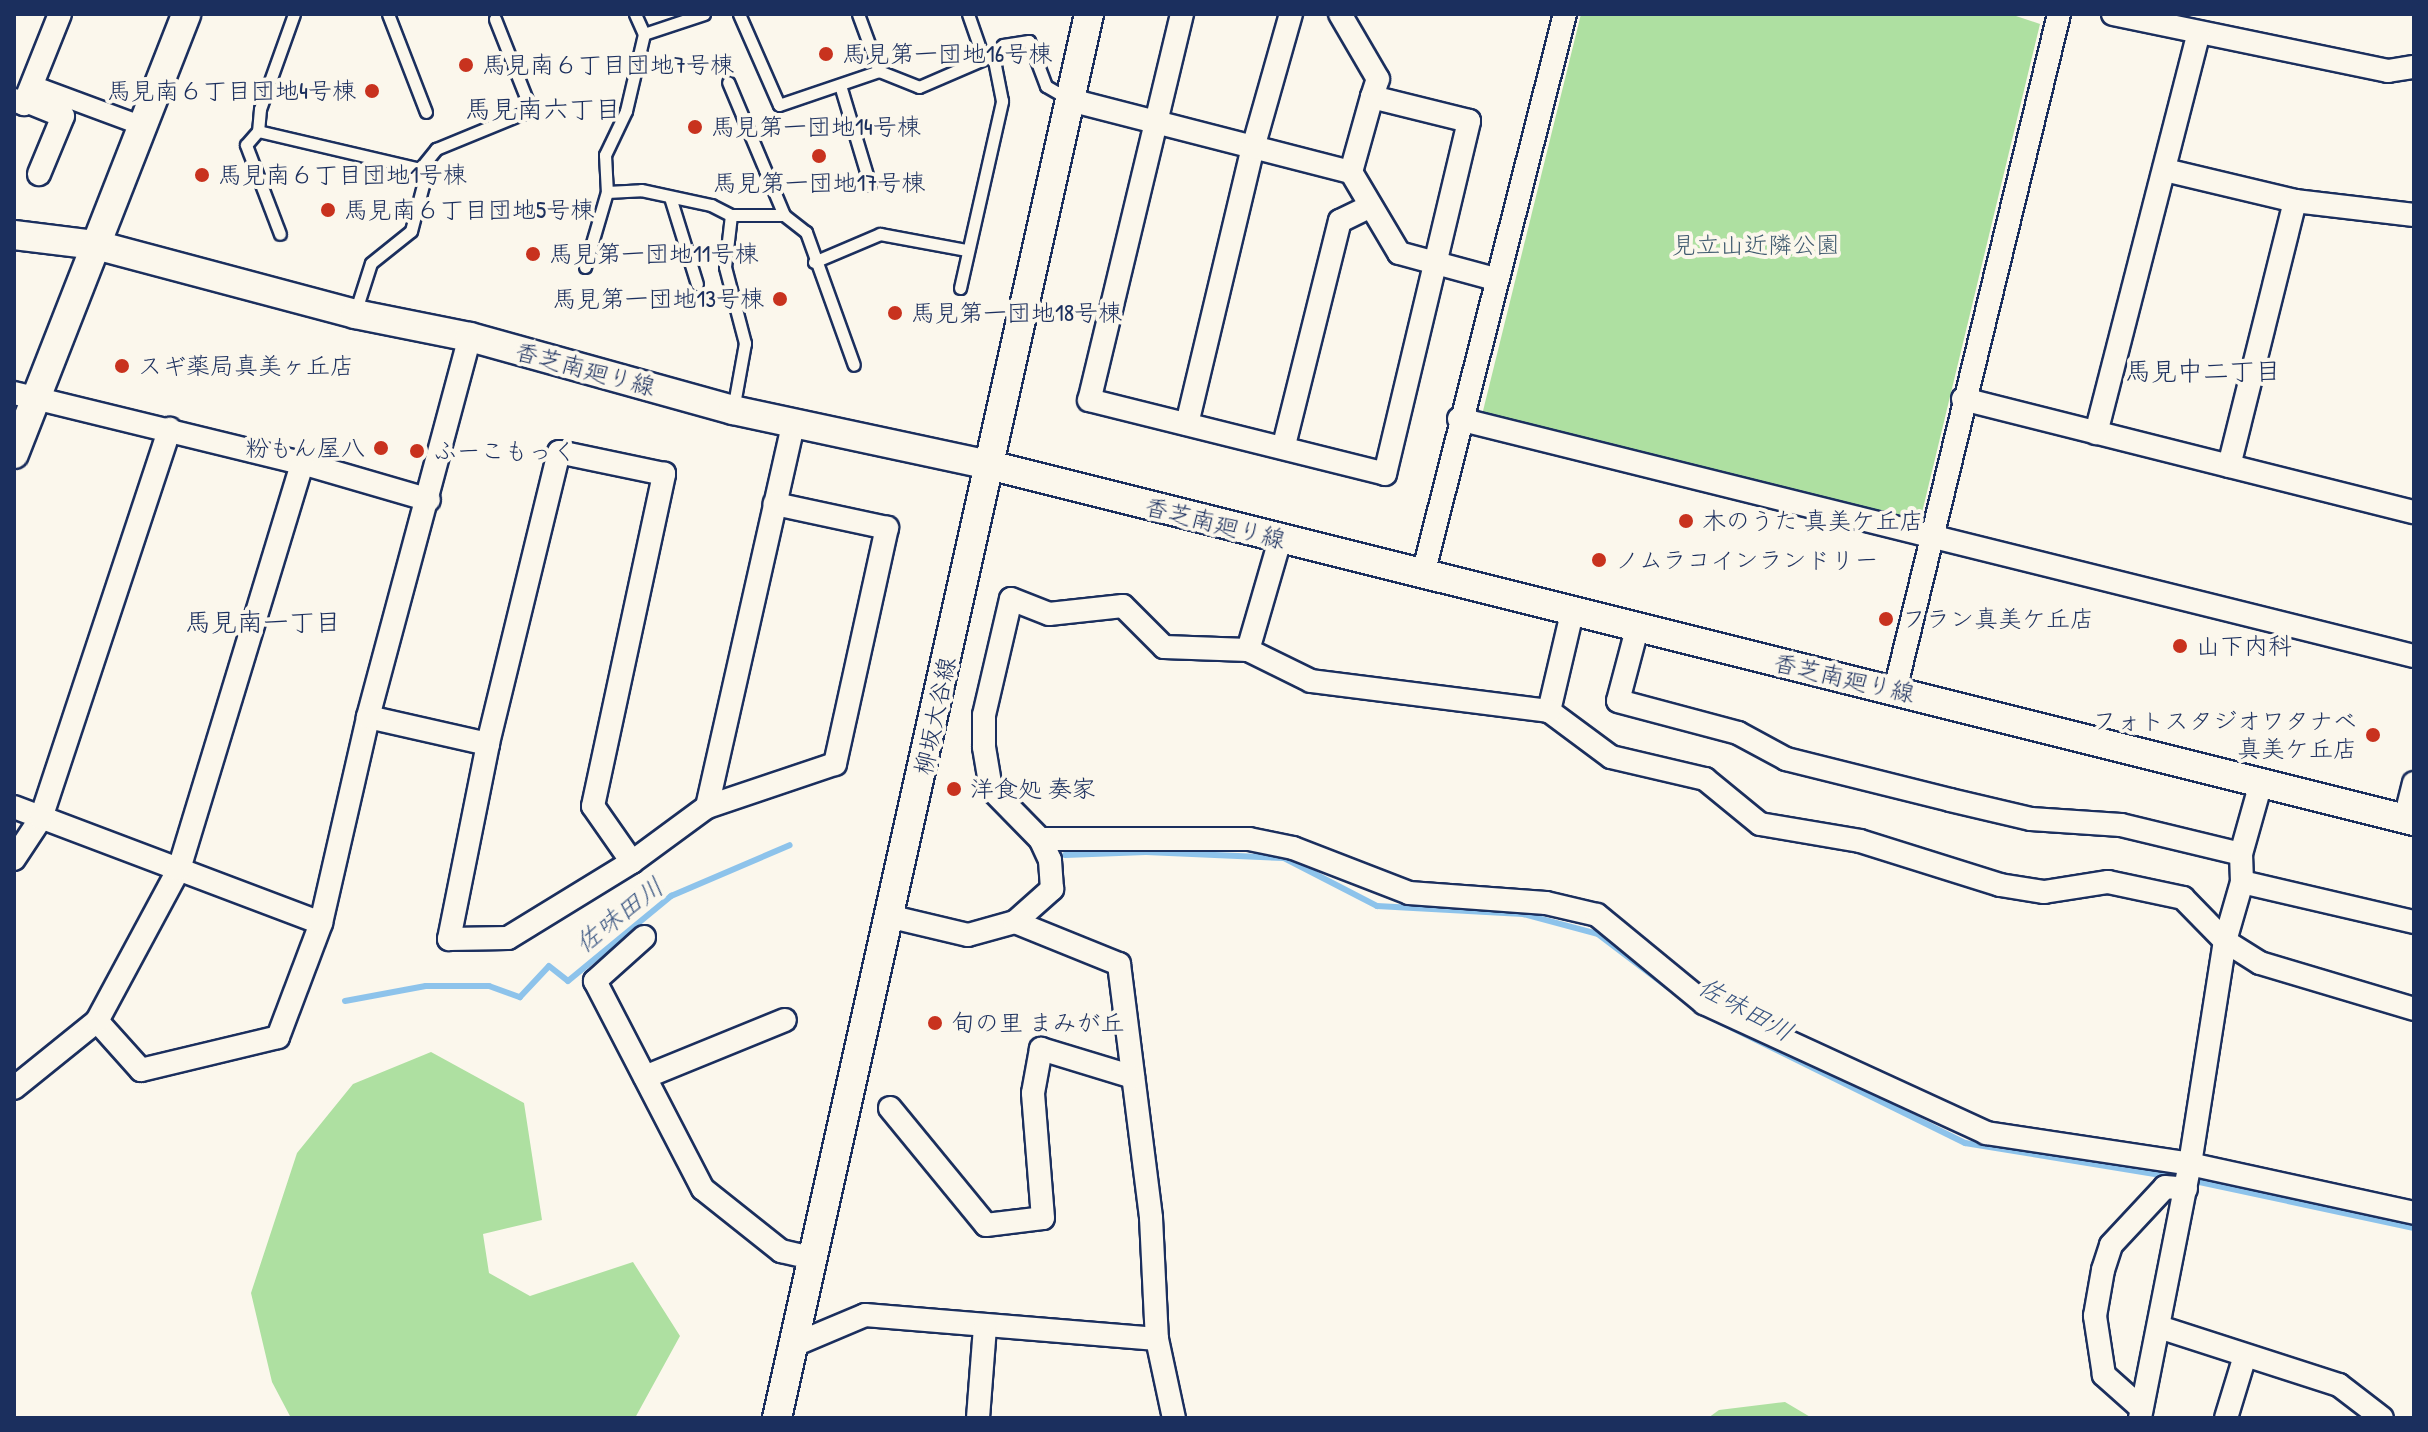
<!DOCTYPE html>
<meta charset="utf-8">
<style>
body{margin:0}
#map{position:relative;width:2428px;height:1432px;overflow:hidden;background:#fbf7ec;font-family:"Patrick Hand","Klee One",sans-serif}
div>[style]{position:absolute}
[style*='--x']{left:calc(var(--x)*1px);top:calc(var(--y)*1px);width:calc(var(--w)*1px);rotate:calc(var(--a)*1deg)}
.green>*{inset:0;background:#aee0a1}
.stream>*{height:6px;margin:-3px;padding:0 3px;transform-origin:3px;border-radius:3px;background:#8dc3eb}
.roads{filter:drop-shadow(2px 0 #1b2f5e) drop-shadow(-2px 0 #1b2f5e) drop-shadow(0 2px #1b2f5e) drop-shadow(0 -2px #1b2f5e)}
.service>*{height:11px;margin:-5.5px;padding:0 5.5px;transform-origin:5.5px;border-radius:5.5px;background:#fbf7ec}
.pedestrian>*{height:18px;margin:-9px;padding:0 9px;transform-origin:9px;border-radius:9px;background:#fbf7ec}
.minor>*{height:22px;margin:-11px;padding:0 11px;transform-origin:11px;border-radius:11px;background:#fbf7ec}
.tertiary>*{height:28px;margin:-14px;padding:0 14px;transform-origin:14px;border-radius:14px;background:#fbf7ec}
.dots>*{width:22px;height:22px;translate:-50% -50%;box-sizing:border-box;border:4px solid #fbf7ec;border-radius:50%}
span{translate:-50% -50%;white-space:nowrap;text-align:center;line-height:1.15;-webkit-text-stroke:8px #fbf7ec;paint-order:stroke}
.poi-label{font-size:24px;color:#1b2f5e}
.left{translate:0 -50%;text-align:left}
.right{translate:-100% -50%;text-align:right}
.park-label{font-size:24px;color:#405b6f}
.street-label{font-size:24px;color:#1b2f5e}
.neighbourhood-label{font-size:26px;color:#1b2f5e}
.water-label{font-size:26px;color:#385481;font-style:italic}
.frame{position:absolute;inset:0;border:16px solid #1b2f5e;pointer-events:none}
</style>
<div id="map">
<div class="green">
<i style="clip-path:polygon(1581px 14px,2010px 14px,2040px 24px,1919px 525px,1482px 415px)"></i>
<i style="clip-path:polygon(431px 1052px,524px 1103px,542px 1220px,483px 1234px,489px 1273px,530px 1296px,633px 1262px,680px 1336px,635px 1418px,291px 1418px,272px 1382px,251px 1293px,297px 1153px,353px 1084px)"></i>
<i style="clip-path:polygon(1785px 1402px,1812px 1418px,1708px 1418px,1719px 1410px)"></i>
</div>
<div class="stream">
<i style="--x:1065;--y:855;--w:81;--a:-2.1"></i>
<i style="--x:1146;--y:852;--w:138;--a:2.5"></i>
<i style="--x:1284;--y:858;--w:105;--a:27.3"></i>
<i style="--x:1377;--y:906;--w:146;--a:3.1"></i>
<i style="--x:1523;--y:914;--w:78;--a:14.9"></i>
<i style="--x:1598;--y:934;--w:89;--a:37.3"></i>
<i style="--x:345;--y:1001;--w:82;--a:-10.5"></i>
<i style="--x:426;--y:986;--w:63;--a:0"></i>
<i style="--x:489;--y:986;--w:33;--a:20"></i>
<i style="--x:520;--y:997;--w:42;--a:-46.9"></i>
<i style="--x:549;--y:966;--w:24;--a:38"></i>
<i style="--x:568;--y:981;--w:134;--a:-39.5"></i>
<i style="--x:671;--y:896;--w:129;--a:-23.2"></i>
<i style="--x:1714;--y:1019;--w:280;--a:26.3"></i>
<i style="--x:1965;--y:1143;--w:217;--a:9.3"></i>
<i style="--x:2190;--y:1180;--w:229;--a:12.1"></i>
</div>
<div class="roads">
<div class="service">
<i style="--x:294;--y:14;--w:101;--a:109.7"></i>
<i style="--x:260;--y:109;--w:22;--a:95"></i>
<i style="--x:258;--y:131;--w:166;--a:13.2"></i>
<i style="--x:420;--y:169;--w:26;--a:-51"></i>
<i style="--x:436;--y:149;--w:103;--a:-22.3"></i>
<i style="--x:531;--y:110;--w:98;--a:-111.6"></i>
<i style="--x:388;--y:14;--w:105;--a:68.8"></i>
<i style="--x:635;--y:14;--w:22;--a:66"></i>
<i style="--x:704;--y:14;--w:63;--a:161.6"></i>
<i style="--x:644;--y:34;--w:79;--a:103.2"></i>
<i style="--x:626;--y:111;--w:49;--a:115.5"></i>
<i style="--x:605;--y:155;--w:37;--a:87"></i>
<i style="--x:607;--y:192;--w:34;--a:-3"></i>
<i style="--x:641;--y:190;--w:72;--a:12.1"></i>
<i style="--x:711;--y:205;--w:22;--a:27"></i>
<i style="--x:731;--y:215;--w:53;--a:0"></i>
<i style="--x:784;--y:215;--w:144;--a:-112.8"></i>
<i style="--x:739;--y:14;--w:99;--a:66.3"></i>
<i style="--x:779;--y:105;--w:106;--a:-18.8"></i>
<i style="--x:858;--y:14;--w:61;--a:69.8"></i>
<i style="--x:879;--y:71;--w:43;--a:21.8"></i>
<i style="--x:919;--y:87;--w:81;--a:-23.4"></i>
<i style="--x:968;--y:14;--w:46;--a:70.8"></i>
<i style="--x:840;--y:85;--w:104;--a:73.3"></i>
<i style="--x:258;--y:131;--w:18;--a:131"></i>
<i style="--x:246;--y:145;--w:95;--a:69.1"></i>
<i style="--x:670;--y:197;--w:91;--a:72.8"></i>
<i style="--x:731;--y:215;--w:52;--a:96.6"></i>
<i style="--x:725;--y:267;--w:79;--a:75.3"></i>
<i style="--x:745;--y:343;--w:68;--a:100.2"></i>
<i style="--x:784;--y:215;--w:28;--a:38"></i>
<i style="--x:806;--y:232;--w:141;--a:70.2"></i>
<i style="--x:814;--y:262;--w:72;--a:-23"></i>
<i style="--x:880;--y:234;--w:87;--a:10.5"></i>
<i style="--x:585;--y:267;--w:78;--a:-73.7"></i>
<i style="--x:960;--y:288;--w:192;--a:-77.3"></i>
<i style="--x:1002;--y:101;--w:47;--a:-101.1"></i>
<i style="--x:993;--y:55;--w:14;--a:-45"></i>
<i style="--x:1003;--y:45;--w:26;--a:-9"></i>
<i style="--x:1029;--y:41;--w:48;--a:69.3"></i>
<i style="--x:1046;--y:86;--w:28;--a:30"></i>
<i style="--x:355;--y:313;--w:52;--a:-72.3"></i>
<i style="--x:371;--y:263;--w:51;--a:-38.7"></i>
<i style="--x:411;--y:231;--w:48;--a:-75.4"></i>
<i style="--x:423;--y:185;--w:16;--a:-101"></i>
</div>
<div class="pedestrian">
<i style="--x:32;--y:85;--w:118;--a:20.3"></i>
</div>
<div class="minor">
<i style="--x:1182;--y:14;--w:397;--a:103.5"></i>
<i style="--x:1089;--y:400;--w:305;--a:14"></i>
<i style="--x:1385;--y:474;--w:363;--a:-76.6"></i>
<i style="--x:1469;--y:121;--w:100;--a:-166.1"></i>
<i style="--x:1372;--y:97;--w:19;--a:-72"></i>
<i style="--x:1378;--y:79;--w:75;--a:-120.3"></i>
<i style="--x:2113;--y:14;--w:281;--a:11.7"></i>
<i style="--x:2388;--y:71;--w:26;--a:-9"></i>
<i style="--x:14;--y:100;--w:11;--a:22"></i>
<i style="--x:24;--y:104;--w:97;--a:-68.2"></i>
<i style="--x:1070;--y:100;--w:290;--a:14.4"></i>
<i style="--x:1351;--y:172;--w:94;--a:59.3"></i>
<i style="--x:1399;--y:253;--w:99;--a:15.2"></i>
<i style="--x:26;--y:101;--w:40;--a:22"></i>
<i style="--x:63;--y:116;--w:63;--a:112.5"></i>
<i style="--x:2165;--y:170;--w:134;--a:13.4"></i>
<i style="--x:2295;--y:201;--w:120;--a:6.7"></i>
<i style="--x:1351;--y:172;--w:78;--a:-74.4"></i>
<i style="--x:14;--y:393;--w:296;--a:13.7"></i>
<i style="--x:302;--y:463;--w:132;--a:16.2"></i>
<i style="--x:1963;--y:399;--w:465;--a:14.1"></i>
<i style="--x:1459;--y:419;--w:984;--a:13.94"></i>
<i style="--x:1187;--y:424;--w:284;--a:-76.6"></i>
<i style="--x:1253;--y:148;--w:139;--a:-74.2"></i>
<i style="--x:2096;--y:433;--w:411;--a:-75.6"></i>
<i style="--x:1284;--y:445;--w:231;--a:-76"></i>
<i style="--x:1340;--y:221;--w:34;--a:-26"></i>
<i style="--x:2229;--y:466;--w:273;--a:-76"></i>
<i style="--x:1423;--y:574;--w:578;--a:-75.77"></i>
<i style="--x:1572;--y:613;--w:101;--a:103.2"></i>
<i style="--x:1549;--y:711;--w:77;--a:36.6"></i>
<i style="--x:1611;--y:757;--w:97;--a:13.2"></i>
<i style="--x:1705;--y:779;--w:71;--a:39.3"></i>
<i style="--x:1760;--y:824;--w:101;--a:9.6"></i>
<i style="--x:1860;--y:841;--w:147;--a:17.4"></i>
<i style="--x:2000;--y:885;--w:45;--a:9"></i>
<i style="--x:2044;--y:892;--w:65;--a:-8.9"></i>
<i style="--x:2108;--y:882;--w:77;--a:12"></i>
<i style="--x:2183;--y:898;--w:60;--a:45.7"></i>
<i style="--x:2225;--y:941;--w:41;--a:32.2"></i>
<i style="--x:2260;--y:963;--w:161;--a:16.6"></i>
<i style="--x:1637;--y:629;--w:74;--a:104.8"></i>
<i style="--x:1618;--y:701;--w:124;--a:14.9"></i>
<i style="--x:1738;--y:733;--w:55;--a:28.4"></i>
<i style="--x:1786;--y:759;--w:169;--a:14"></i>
<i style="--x:1950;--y:800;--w:83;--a:13.2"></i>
<i style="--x:2031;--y:819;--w:90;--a:3.8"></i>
<i style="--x:2121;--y:825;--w:123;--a:13.6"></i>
<i style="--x:1248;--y:650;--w:115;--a:-73.8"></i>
<i style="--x:1895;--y:690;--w:696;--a:-76.36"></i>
<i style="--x:368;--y:717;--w:123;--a:12.7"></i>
<i style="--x:14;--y:807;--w:328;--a:20.7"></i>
<i style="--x:707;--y:807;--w:395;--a:-77.3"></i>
<i style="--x:2405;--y:819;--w:37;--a:-76"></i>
<i style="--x:1040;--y:839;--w:209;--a:0"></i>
<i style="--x:1249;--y:839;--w:45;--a:11.6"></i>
<i style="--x:1293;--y:848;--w:124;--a:21.2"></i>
<i style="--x:1409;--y:893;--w:137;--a:4.2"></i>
<i style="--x:1546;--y:903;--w:52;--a:13.2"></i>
<i style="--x:1597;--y:915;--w:139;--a:39.4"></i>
<i style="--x:1704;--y:1003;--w:311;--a:24.7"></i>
<i style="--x:1986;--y:1133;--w:206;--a:8.6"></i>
<i style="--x:2190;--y:1164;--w:229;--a:12.3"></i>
<i style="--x:14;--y:859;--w:49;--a:-56.6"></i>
<i style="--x:41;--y:818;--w:410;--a:-71.7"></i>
<i style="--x:632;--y:862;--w:68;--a:-124.9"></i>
<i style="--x:593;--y:806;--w:340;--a:-77.9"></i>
<i style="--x:664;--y:474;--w:107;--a:-168.2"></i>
<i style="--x:559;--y:452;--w:301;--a:103.7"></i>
<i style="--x:488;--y:744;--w:199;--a:101.3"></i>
<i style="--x:449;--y:939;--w:59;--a:-1"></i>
<i style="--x:508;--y:938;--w:145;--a:-31.5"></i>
<i style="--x:632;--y:862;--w:93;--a:-36.3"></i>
<i style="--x:707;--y:807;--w:135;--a:-18.6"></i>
<i style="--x:835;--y:764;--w:242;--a:-77.6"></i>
<i style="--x:887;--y:528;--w:115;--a:-167.9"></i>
<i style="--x:2242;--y:882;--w:177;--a:13.1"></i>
<i style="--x:892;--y:917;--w:78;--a:13.3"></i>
<i style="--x:968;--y:935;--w:49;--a:-15.5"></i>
<i style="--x:1015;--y:922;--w:50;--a:-41.7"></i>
<i style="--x:1052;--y:889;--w:29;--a:-94"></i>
<i style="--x:1050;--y:860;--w:23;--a:-115"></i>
<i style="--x:1040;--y:839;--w:70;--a:-134.4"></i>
<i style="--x:991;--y:789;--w:43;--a:-99.5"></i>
<i style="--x:984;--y:747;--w:32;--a:-90"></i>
<i style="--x:984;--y:715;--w:119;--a:-76.9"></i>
<i style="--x:1011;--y:599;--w:41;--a:21.5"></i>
<i style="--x:1049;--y:614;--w:74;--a:-6.2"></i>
<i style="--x:1123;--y:606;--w:58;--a:45"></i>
<i style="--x:1164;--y:647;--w:84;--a:2"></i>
<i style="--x:1248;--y:650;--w:70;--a:26.2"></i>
<i style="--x:1311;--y:681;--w:240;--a:7.2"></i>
<i style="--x:1015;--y:922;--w:112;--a:22"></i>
<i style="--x:1119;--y:964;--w:256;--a:82.8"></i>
<i style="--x:1151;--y:1218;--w:121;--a:87.2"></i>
<i style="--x:1157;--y:1339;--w:81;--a:77.9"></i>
<i style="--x:644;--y:937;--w:66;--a:138.1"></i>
<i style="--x:595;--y:981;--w:234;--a:62.6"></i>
<i style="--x:703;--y:1189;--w:100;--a:38.5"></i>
<i style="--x:781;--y:1251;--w:35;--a:13"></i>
<i style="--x:97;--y:1021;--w:66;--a:48.1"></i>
<i style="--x:141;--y:1070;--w:141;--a:-13.5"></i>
<i style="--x:278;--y:1037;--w:122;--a:-69.3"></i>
<i style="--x:321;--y:923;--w:211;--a:-77.1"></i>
<i style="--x:368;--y:717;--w:393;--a:-75"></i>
<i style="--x:645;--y:1077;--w:151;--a:-22.2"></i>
<i style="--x:14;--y:1088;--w:107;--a:-38.9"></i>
<i style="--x:97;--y:1021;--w:173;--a:-61.7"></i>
<i style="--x:179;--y:869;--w:424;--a:-73.1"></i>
<i style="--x:890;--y:1108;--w:151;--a:50.6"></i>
<i style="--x:986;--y:1225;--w:57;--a:-7"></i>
<i style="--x:1043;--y:1218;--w:125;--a:-94.6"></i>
<i style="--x:1033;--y:1093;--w:45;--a:-79.7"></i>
<i style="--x:1041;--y:1049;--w:96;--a:16.9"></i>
<i style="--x:2159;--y:1327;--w:189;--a:17.9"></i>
<i style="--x:2339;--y:1385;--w:54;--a:37.5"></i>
<i style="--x:794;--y:1345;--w:77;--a:-22.9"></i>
<i style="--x:865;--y:1315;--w:293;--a:4.7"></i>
<i style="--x:2141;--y:1408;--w:50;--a:-138.3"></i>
<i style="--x:2104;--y:1375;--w:60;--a:-98.7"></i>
<i style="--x:2095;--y:1316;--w:47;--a:-80.1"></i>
<i style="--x:2103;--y:1270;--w:26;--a:-72"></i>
<i style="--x:2111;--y:1245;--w:79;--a:-47"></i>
<i style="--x:2165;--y:1187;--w:21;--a:5"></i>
<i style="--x:978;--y:1418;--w:92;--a:-85.6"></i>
<i style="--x:2140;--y:1418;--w:259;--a:-78.9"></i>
<i style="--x:2190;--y:1164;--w:226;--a:-81.1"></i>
<i style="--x:2225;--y:941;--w:61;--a:-73.9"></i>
<i style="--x:2242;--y:882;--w:28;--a:-92"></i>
<i style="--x:2241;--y:854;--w:74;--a:-74.3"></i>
<i style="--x:2226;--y:1418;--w:65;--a:-73"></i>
</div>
<div class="tertiary">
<i style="--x:14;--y:235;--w:83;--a:7"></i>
<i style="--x:96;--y:245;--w:268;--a:14.9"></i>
<i style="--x:355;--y:314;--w:117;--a:11.3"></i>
<i style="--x:470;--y:337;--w:273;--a:15.5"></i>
<i style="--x:733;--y:410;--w:262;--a:12.1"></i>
<i style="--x:989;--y:465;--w:1469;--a:14.03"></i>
<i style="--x:14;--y:454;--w:472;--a:-68.6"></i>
<i style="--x:777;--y:1418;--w:1438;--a:-77.47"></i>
</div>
</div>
<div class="dots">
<i style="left:826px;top:54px;background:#c8321e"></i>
<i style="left:466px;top:65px;background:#c8321e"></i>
<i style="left:372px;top:91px;background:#c8321e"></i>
<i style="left:695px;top:127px;background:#c8321e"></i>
<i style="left:819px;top:156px;background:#c8321e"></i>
<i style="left:202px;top:175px;background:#c8321e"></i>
<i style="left:328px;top:210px;background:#c8321e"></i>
<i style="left:533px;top:254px;background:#c8321e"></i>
<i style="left:780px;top:299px;background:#c8321e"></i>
<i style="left:895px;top:313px;background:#c8321e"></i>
<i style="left:122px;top:366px;background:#c8321e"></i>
<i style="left:381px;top:448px;background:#c8321e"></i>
<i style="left:417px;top:451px;background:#c8321e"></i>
<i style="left:1686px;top:521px;background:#c8321e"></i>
<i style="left:1599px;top:560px;background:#c8321e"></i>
<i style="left:1886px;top:619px;background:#c8321e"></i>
<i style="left:2180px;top:646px;background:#c8321e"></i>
<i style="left:2373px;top:735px;background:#c8321e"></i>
<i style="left:954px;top:789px;background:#c8321e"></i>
<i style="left:935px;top:1023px;background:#c8321e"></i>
</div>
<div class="poi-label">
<span class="left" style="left:842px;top:54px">馬見第一団地16号棟</span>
<span class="left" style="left:482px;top:65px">馬見南６丁目団地7号棟</span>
<span class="right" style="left:356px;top:91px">馬見南６丁目団地4号棟</span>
<span class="left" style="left:711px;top:127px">馬見第一団地14号棟</span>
<span class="left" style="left:218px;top:175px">馬見南６丁目団地1号棟</span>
<span style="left:819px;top:183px">馬見第一団地17号棟</span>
<span class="left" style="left:344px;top:210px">馬見南６丁目団地5号棟</span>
<span class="left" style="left:549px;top:254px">馬見第一団地11号棟</span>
<span class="right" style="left:764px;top:299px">馬見第一団地13号棟</span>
<span class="left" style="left:911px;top:313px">馬見第一団地18号棟</span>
<span class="left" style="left:138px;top:366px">スギ薬局真美ヶ丘店</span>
<span class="right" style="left:365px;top:448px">粉もん屋八</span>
<span class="left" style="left:433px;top:451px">ふーこもっく</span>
<span class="left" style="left:1702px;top:521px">木のうた 真美ケ丘店</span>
<span class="left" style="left:1615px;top:560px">ノムラコインランドリー</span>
<span class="left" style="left:1902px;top:619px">フラン真美ケ丘店</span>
<span class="left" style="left:2196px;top:646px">山下内科</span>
<span class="right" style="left:2357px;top:735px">フォトスタジオワタナベ<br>真美ケ丘店</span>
<span class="left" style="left:970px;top:789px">洋食処 奏家</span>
<span class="left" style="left:951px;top:1023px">旬の里 まみが丘</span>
</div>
<div class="park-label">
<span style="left:1756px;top:245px">見立山近隣公園</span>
</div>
<div class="street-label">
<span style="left:585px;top:369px;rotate:15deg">香芝南廻り線</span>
<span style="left:1215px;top:523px;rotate:14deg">香芝南廻り線</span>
<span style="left:1844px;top:678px;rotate:13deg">香芝南廻り線</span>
<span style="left:935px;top:716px;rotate:-78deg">柳坂大谷線</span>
</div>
<div class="neighbourhood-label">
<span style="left:543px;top:109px">馬見南六丁目</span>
<span style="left:2203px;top:371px">馬見中二丁目</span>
<span style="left:263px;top:622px">馬見南一丁目</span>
</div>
<div class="water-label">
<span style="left:619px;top:915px;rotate:-38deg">佐味田川</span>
<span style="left:1746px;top:1009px;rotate:29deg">佐味田川</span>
</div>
<div class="frame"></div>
</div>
